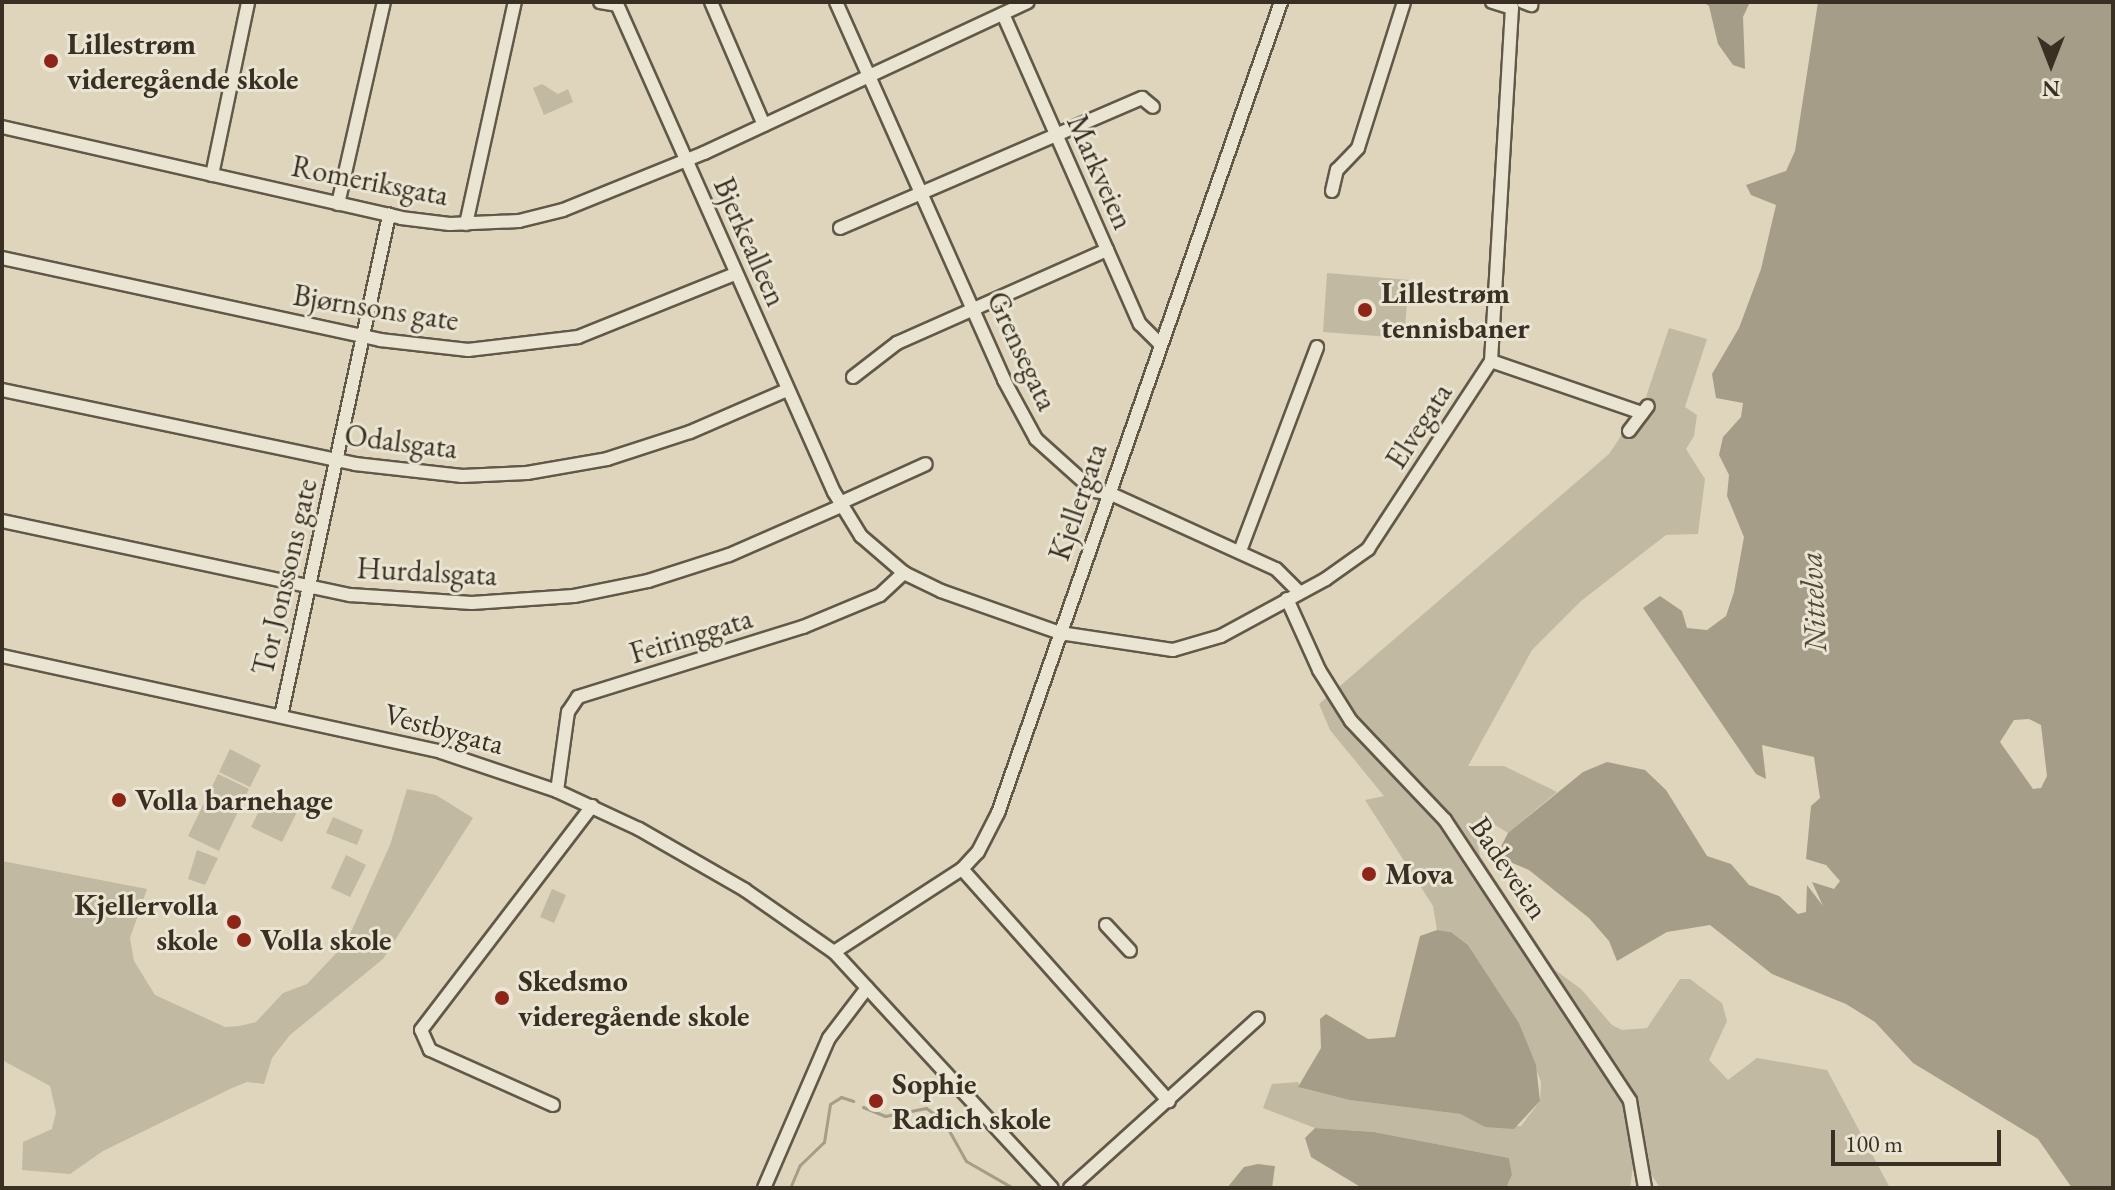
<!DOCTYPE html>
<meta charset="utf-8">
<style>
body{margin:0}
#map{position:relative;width:2115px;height:1190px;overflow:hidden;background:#ded5bc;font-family:"EB Garamond",serif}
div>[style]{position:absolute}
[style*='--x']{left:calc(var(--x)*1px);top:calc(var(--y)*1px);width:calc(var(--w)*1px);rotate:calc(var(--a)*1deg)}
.green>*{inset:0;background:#c2b9a2}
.water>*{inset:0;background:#a69d88}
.stream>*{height:3px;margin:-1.5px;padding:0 1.5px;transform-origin:1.5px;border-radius:1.5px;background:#a69d88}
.roads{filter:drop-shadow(2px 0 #625848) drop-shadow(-2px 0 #625848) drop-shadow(0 2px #625848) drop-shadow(0 -2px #625848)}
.minor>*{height:12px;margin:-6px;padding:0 6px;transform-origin:6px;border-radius:6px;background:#eae4d3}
.dots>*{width:22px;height:22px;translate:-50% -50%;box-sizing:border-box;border:4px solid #eae4d3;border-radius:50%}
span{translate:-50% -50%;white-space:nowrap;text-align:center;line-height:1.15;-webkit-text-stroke:6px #eae4d3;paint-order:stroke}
.poi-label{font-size:30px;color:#392f22;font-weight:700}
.left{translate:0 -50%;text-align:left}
.right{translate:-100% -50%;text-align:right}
.street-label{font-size:30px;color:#392f22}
.water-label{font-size:32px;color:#544a3c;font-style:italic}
.frame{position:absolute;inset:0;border:4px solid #392f22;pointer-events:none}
.north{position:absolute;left:2011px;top:24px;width:80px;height:80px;-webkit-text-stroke:6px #eae4d3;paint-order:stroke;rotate:180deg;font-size:22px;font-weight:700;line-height:32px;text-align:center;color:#392f22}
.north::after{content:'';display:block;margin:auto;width:28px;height:36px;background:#392f22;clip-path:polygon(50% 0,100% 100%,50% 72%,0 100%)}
.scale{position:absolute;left:1831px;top:1130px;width:170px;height:36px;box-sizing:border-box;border:4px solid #392f22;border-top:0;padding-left:10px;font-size:24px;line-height:28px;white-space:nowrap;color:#392f22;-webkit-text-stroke:6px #eae4d3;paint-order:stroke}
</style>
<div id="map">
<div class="green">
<i style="clip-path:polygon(542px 84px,558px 94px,568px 89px,573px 102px,544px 115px,533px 88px)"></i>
<i style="clip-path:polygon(1327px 273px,1409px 280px,1404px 338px,1323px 332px)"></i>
<i style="clip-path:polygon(1669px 328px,1707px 339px,1685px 407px,1697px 415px,1694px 436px,1686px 449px,1705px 479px,1698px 534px,1666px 535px,1581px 601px,1532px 650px,1468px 766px,1504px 766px,1557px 792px,1508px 833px,1489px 821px,1474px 822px,1480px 856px,1555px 970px,1581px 989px,1612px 1025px,1622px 1030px,1647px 1028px,1680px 979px,1690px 979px,1722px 1003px,1727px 1021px,1709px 1060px,1728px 1080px,1757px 1058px,1827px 1070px,1890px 1188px,1660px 1188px,1642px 1160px,1634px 1158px,1630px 1188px,1506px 1188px,1512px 1175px,1509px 1158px,1374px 1132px,1315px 1128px,1263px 1108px,1272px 1084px,1298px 1082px,1301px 1088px,1349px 1100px,1460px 1114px,1485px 1127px,1521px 1126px,1540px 1101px,1541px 1082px,1519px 1023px,1468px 945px,1451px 932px,1437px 930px,1433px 906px,1365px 800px,1384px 796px,1330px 730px,1319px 704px,1609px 454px,1645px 400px)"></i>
<i style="clip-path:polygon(230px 749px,261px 765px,250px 787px,219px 772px)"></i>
<i style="clip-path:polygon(218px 774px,249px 789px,219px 851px,188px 836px)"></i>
<i style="clip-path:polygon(407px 789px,436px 795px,473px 818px,383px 959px,290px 1035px,272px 1058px,264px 1084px,247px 1082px,232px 1088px,103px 1151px,70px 1174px,22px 1170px,23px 1142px,52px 1129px,56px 1112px,50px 1086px,2px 1060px,2px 861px,147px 889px,130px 938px,134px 961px,155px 995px,225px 1027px,240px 1026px,256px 1022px,283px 993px,307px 984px,346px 943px,390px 845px)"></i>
<i style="clip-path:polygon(267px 795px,298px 810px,282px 842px,251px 827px)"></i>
<i style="clip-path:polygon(333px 817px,363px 830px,357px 845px,326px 833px)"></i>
<i style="clip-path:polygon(197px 850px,218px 858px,205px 885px,188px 879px)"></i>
<i style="clip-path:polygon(346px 855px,366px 865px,350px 897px,331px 888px)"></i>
<i style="clip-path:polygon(552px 889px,566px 895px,554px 923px,540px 917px)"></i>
</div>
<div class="water">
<i style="clip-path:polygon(1703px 2px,1750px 2px,1743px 17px,1745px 69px,1733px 65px,1718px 44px,1709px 6px)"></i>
<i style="clip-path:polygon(evenodd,1818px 2px,2113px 2px,2113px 1188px,2072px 1188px,2038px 1139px,1913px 1063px,1875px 1022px,1846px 1004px,1772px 974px,1710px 925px,1667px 932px,1617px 961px,1609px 941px,1589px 918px,1529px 870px,1496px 856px,1508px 833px,1583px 772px,1607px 762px,1645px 770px,1666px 790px,1707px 856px,1731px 864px,1749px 885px,1779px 896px,1798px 914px,1806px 912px,1807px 885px,1823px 906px,1812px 882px,1834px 889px,1840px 881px,1826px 865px,1806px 859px,1811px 806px,1820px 798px,1814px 757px,1762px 745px,1766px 779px,1756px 774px,1643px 608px,1660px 596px,1682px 611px,1687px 628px,1707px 630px,1726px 616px,1734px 592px,1744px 537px,1727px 496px,1729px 475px,1719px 455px,1723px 437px,1741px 417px,1743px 403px,1716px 398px,1712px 374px,1739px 328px,1761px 269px,1776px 205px,1751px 195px,1746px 185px,1786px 171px,1795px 151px,1818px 2px,2029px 719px,2041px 725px,2047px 776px,2041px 788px,2033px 789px,2000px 742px,2014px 720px,2029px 719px)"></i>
<i style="clip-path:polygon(1437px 930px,1451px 932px,1468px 945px,1519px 1023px,1536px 1065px,1540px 1101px,1514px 1129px,1485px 1127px,1460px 1114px,1349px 1100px,1298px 1087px,1321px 1048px,1320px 1019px,1326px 1014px,1368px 1039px,1395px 1037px,1420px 936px)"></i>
<i style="clip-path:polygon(1315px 1128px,1374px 1132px,1509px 1158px,1512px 1175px,1506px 1188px,1362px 1188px,1311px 1157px,1305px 1138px)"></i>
<i style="clip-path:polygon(1258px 1164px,1275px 1166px,1272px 1188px,1227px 1188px,1244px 1167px)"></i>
</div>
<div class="stream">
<i style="--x:863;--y:1107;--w:24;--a:22"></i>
<i style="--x:885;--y:1116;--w:42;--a:-11"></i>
<i style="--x:926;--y:1108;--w:21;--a:35"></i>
<i style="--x:943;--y:1120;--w:47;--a:60.7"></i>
<i style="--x:966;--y:1161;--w:54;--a:29.9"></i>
<i style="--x:790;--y:1188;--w:25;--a:-67"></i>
<i style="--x:800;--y:1165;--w:33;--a:-44"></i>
<i style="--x:824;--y:1142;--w:38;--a:-81"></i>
<i style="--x:830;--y:1104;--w:13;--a:-32"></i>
<i style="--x:841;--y:1097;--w:13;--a:18"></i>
</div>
<div class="roads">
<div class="minor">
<i style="--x:600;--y:2;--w:17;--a:10"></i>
<i style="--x:616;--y:2;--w:536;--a:66.02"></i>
<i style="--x:834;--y:492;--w:52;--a:58.5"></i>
<i style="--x:861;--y:536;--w:57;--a:40.7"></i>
<i style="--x:904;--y:573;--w:41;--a:25.9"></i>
<i style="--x:941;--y:591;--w:126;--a:19.4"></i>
<i style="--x:1060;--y:633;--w:114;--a:8.6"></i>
<i style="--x:1173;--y:650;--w:50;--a:-16.3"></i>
<i style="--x:1221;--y:636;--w:119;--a:-28.5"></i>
<i style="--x:1326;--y:579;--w:52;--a:-35.5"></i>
<i style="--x:1368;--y:549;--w:225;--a:-56.8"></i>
<i style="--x:1491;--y:361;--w:354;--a:-86.6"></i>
<i style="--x:1512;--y:8;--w:21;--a:-163"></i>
<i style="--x:711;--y:2;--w:134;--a:66.7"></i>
<i style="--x:836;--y:2;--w:414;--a:66"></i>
<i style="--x:1004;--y:380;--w:67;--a:61.5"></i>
<i style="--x:1036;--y:439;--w:78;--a:41.9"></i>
<i style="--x:1094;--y:491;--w:15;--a:8"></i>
<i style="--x:1109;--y:493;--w:183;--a:24.5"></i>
<i style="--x:1276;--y:569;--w:33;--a:45"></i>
<i style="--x:1523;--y:2;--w:9;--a:21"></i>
<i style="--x:1003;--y:14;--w:339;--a:66.2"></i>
<i style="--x:1140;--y:324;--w:28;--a:45"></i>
<i style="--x:2;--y:127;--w:409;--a:12.8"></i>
<i style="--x:401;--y:218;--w:49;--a:7"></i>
<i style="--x:450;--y:224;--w:69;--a:-2.5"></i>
<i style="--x:519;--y:221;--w:45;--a:-14"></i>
<i style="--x:563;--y:210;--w:152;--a:-22"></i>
<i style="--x:704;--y:153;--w:357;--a:-25"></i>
<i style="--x:212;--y:175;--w:177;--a:-78.2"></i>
<i style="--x:1332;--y:191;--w:22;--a:-77"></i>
<i style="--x:1337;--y:170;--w:30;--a:-46"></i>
<i style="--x:1358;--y:148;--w:153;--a:-72.5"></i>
<i style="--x:338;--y:204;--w:207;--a:-77.2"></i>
<i style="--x:466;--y:224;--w:227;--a:-77.6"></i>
<i style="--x:840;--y:228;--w:329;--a:-23.3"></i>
<i style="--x:1142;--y:98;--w:14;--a:39"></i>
<i style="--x:2;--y:258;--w:387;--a:12.2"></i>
<i style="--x:380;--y:340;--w:89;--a:6.5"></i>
<i style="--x:468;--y:350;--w:111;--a:-6.7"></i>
<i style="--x:578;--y:337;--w:169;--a:-21.9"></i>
<i style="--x:1491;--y:361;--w:160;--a:19"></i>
<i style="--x:853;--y:377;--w:56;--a:-37.7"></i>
<i style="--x:897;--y:343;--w:230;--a:-23.9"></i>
<i style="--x:2;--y:390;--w:361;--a:11.8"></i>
<i style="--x:355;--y:464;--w:108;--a:6.4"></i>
<i style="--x:462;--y:476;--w:65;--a:-2.6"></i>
<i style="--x:527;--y:473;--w:81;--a:-9.9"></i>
<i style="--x:607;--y:459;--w:87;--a:-18"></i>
<i style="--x:690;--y:432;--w:106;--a:-23.4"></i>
<i style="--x:1629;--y:431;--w:31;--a:-53"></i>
<i style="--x:840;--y:503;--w:94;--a:-24.4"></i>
<i style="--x:2;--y:521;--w:356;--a:12"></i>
<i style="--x:350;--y:595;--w:122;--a:3.8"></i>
<i style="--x:472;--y:603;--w:102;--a:-3.9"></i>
<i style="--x:574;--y:596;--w:76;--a:-11.5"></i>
<i style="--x:648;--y:581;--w:85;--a:-17.8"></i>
<i style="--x:729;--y:555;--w:122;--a:-23.6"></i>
<i style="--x:1240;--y:551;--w:218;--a:-69.3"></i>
<i style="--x:1287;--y:599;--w:78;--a:65.7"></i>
<i style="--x:1319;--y:670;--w:60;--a:57.9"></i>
<i style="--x:1351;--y:721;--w:137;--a:46.5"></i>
<i style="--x:1445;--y:820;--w:336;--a:56.6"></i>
<i style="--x:1630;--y:1101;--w:88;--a:80.2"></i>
<i style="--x:2;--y:656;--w:449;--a:12.3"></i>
<i style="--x:441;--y:752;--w:122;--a:18.6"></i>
<i style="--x:557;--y:791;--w:90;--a:24.9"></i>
<i style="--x:639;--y:829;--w:122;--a:29.9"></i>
<i style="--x:745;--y:890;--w:108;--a:34.9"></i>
<i style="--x:834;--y:952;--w:321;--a:47.3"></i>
<i style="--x:281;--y:716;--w:513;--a:-77.83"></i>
<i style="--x:557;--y:791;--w:80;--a:-82.1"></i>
<i style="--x:568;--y:712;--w:18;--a:-56"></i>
<i style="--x:578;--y:697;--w:236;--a:-17.3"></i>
<i style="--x:803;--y:627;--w:83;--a:-22.6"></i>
<i style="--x:880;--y:595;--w:33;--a:-43"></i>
<i style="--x:962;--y:869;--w:311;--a:48.3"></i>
<i style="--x:1106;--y:925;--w:35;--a:47"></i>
<i style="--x:834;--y:952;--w:153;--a:-33"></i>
<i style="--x:962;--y:869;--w:23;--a:-47"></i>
<i style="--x:978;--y:852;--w:44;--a:-62.9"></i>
<i style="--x:998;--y:813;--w:859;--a:-70.76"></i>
<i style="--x:553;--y:1105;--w:135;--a:-155.9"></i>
<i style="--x:430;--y:1050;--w:22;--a:-114"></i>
<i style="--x:421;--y:1030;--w:282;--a:-52.6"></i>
<i style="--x:764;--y:1188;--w:163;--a:-66.6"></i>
<i style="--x:829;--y:1038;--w:63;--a:-52.8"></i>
<i style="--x:1070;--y:1188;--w:253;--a:-42.1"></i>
</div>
</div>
<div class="dots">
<i style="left:51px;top:61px;background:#8f2418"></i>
<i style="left:1365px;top:310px;background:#8f2418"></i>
<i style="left:119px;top:800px;background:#8f2418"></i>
<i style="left:1369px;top:874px;background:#8f2418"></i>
<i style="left:234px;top:922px;background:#8f2418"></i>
<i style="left:244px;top:940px;background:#8f2418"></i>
<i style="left:502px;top:998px;background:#8f2418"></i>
<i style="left:876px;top:1101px;background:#8f2418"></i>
</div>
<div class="poi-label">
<span class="left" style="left:67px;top:61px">Lillestrøm<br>videregående skole</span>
<span class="left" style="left:1381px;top:310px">Lillestrøm<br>tennisbaner</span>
<span class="left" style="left:135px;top:800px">Volla barnehage</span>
<span class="left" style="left:1385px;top:874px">Mova</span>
<span class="right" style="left:218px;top:922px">Kjellervolla<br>skole</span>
<span class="left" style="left:260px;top:940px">Volla skole</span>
<span class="left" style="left:518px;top:998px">Skedsmo<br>videregående skole</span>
<span class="left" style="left:892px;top:1101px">Sophie<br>Radich skole</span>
</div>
<div class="street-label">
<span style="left:1100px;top:172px;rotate:66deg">Markveien</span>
<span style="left:370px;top:181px;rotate:11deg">Romeriksgata</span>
<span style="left:750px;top:242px;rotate:66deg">Bjerkealleen</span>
<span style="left:376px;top:308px;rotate:9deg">Bjørnsons gate</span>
<span style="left:1022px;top:351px;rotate:65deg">Grensegata</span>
<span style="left:1419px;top:426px;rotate:-57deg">Elvegata</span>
<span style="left:401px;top:442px;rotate:7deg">Odalsgata</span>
<span style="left:1078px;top:502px;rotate:-71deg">Kjellergata</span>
<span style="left:427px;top:572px;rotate:3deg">Hurdalsgata</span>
<span style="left:285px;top:577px;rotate:-77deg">Tor Jonssons gate</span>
<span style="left:691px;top:636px;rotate:-17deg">Feiringgata</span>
<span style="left:444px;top:729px;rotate:15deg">Vestbygata</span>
<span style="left:1509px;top:868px;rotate:56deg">Badeveien</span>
</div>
<div class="water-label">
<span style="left:1813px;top:602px;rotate:-93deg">Nittelva</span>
</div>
<div class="frame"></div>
<div class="north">N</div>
<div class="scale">100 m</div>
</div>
